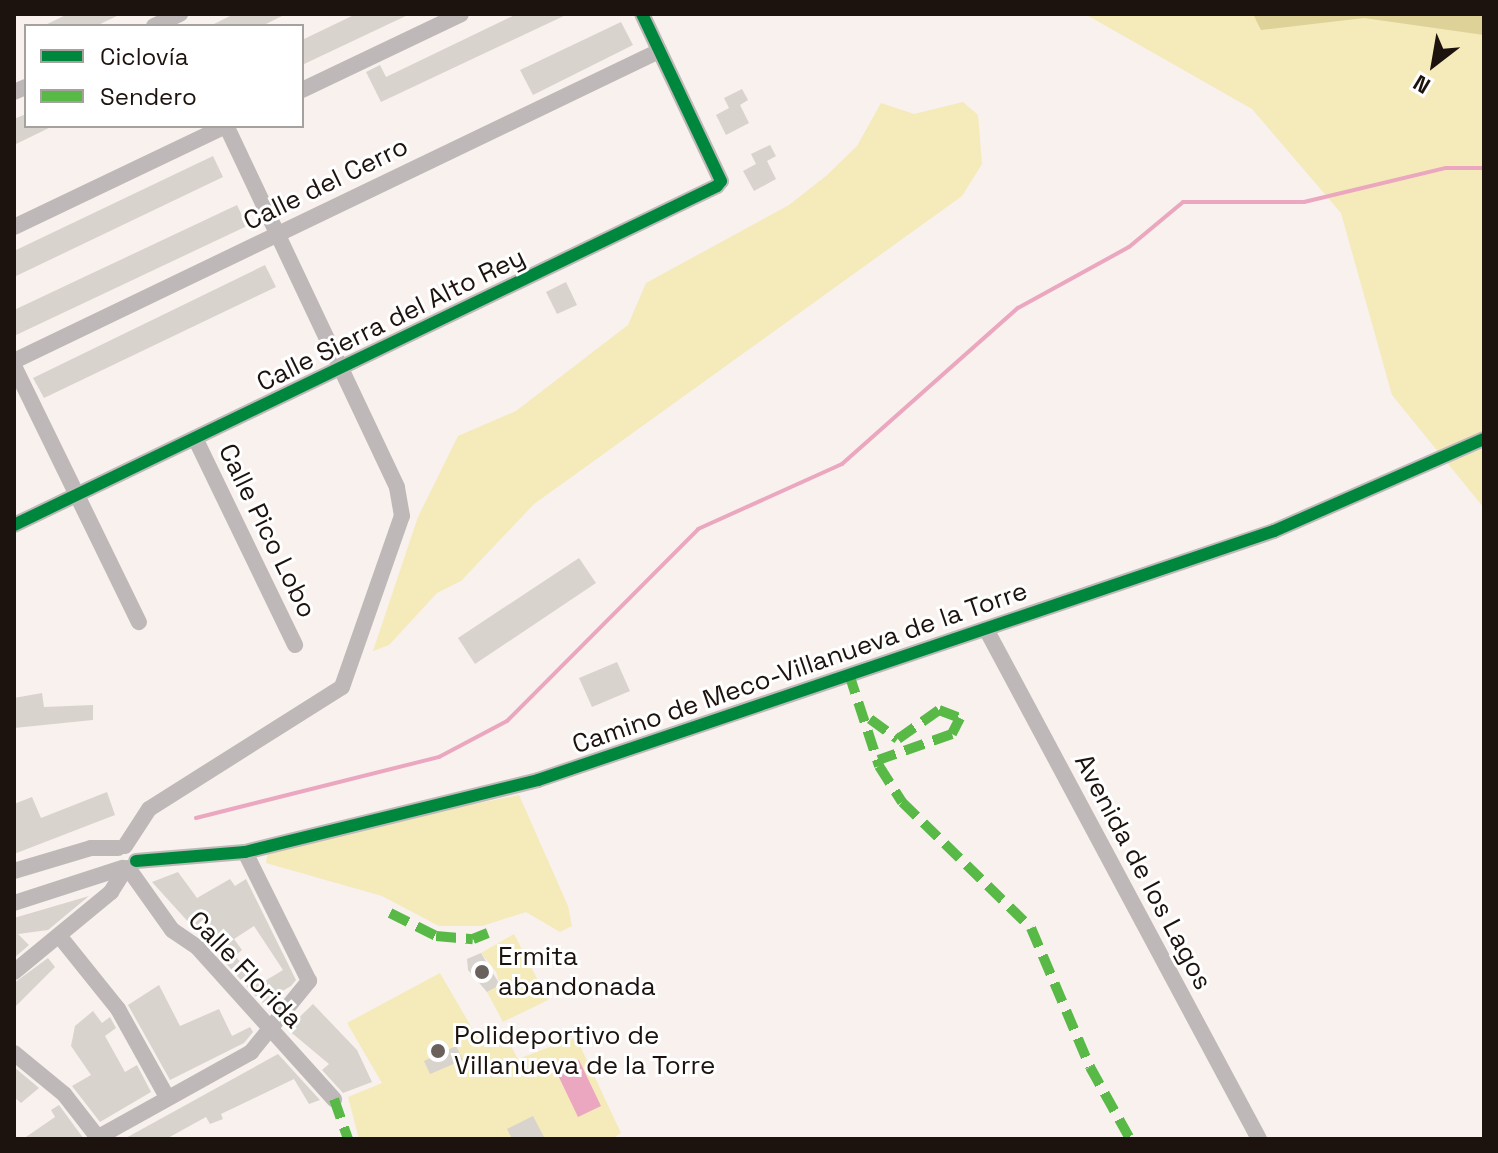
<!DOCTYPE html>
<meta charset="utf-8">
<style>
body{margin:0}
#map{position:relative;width:1498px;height:1153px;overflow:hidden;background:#f8f1ee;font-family:"Space Grotesk",sans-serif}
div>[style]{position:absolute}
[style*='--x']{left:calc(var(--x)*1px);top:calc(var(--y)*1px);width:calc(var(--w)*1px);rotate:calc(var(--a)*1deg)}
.green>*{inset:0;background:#f5eaba}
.forest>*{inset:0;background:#ded298}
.water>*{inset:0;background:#eba6c0}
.stream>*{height:4px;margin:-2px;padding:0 2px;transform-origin:2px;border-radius:2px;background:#eba6c0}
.building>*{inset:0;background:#d9d3cd}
.street>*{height:16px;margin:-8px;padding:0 8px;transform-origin:8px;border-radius:8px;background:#beb9b8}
.quiet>*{height:10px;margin-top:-5px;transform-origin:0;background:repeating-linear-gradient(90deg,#58b947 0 20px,transparent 0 30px)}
.cycleway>*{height:12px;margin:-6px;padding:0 6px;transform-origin:6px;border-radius:6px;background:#00873e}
.dots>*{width:22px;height:22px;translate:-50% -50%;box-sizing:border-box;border:4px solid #fff;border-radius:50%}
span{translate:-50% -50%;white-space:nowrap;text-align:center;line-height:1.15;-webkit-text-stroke:6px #fff;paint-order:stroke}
.street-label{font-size:26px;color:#1d130e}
.poi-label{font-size:26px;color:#1d130e}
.left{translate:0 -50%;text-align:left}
.frame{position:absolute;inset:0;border:16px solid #1d130e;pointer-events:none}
.legend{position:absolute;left:24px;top:24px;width:280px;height:104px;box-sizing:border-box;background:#fff;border:2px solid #a5a19f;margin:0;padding:10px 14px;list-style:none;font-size:24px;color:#1d130e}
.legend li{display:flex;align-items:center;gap:16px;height:40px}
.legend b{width:40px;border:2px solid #a5a19f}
.north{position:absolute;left:1394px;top:24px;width:80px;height:80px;-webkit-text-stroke:6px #fff;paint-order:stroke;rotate:211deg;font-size:22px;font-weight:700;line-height:32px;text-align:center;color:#1d130e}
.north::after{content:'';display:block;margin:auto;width:28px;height:36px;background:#1d130e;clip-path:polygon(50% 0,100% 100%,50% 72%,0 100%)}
</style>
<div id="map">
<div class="green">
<i style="clip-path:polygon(1085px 14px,1484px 14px,1484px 508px,1392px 395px,1341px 213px,1252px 109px)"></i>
<i style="clip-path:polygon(963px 102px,978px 115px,982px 164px,962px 196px,534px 504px,461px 581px,437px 593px,389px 645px,373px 651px,418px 517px,458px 436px,516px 411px,628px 325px,646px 283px,789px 205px,826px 176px,857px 146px,881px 103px,914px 114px)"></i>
<i style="clip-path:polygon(519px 795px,568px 906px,572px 926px,560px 932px,526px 912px,482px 926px,439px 926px,382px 896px,266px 863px,269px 846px)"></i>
<i style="clip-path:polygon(514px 934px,548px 1000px,503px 1022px,487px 992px,500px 985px,496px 972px,481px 953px)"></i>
<i style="clip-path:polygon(440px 973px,480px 1042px,504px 1033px,518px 1059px,576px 1037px,621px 1133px,612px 1139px,359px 1139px,348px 1097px,382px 1083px,347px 1023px)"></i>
</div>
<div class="forest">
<i style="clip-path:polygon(1253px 14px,1484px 14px,1484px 35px,1364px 18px,1261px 30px)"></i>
</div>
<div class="water">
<i style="clip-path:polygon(579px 1060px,601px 1106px,578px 1117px,556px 1071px)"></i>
</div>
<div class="stream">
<i style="--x:196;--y:818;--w:251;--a:-14.1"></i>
<i style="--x:439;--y:757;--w:77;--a:-27.9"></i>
<i style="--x:507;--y:721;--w:271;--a:-45.1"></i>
<i style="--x:698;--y:529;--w:158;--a:-24.3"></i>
<i style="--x:842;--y:464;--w:235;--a:-41.6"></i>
<i style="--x:1018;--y:308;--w:127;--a:-28.8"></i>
<i style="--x:1129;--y:247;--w:70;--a:-39.8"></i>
<i style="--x:1183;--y:202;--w:121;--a:0"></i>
<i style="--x:1304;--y:202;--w:146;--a:-13.5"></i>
<i style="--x:1446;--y:168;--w:38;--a:0"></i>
</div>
<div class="building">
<i style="clip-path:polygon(68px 14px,121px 14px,96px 26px,43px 26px)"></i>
<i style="clip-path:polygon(234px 14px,286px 14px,262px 26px,210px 26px)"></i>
<i style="clip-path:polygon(356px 14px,410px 14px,302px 65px,302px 40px)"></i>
<i style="clip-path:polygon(517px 14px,568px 14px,381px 102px,366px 72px,380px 65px,386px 77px)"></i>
<i style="clip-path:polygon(621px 22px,633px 45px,533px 95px,520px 70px)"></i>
<i style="clip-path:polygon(742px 89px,748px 100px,740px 105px,749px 123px,726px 135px,716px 115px,729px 108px,724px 98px)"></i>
<i style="clip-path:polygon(26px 114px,26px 126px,53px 126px,14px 145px,14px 119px)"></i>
<i style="clip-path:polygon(770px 145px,776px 156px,767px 161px,776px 179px,754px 191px,743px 171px,756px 164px,751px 154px)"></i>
<i style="clip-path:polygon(213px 156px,223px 177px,14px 277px,14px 251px)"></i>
<i style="clip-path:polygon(237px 205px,247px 226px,14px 336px,14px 310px)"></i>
<i style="clip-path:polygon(265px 265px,276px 287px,44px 398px,33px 378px)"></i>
<i style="clip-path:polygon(566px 282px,577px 305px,557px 314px,546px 292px)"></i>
<i style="clip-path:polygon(579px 558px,596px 583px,475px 664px,458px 638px)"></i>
<i style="clip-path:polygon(617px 662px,630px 691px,592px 707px,579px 678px)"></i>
<i style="clip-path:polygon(42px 693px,44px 707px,93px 705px,93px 720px,14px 728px,14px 698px)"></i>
<i style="clip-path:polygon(107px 792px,115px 815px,14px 854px,14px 804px,32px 797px,41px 818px)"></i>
<i style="clip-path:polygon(evenodd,178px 872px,197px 898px,230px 879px,235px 886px,246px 879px,296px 980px,291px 986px,262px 1003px,152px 882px,178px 872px,254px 926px,283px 970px,260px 984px,235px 956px,242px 950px,234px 939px,254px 926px)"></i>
<i style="clip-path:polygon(89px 896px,48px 930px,18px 934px,29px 945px,14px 958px,14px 918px)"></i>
<i style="clip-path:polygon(481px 953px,500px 985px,487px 992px,468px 970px,467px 959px)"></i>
<i style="clip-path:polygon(48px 958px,55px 967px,14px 1008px,14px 983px)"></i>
<i style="clip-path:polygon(159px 985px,180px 1026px,219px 1009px,232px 1036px,250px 1027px,253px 1032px,244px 1043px,170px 1080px,128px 1005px)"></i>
<i style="clip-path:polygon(313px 1004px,357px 1050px,372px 1082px,343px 1093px,322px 1070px,329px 1064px,287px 1029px)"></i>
<i style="clip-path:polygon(93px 1011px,102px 1023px,110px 1017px,116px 1028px,105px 1036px,125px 1072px,137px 1065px,151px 1092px,100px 1122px,72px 1086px,91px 1075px,71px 1046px,75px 1026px)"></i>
<i style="clip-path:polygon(456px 1046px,463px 1060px,430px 1074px,424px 1061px)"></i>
<i style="clip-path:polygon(278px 1054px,320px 1100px,309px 1104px,294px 1079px,221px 1114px,223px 1119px,210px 1124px,206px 1117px,166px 1139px,124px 1139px)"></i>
<i style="clip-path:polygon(14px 1067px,39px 1088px,21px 1103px,14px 1097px)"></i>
<i style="clip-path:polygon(59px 1105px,84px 1139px,23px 1139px,55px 1117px,51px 1110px)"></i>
<i style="clip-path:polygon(533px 1116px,545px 1139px,512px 1139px,507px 1129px)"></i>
</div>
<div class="street">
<i style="--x:154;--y:26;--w:29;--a:-25"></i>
<i style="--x:302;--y:90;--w:176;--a:-25.5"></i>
<i style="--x:14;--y:92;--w:13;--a:-23"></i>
<i style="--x:14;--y:227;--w:235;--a:-25.5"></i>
<i style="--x:14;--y:361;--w:716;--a:-25.67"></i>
<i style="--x:14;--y:366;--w:285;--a:64"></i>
<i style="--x:195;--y:438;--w:230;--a:64.2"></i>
<i style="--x:14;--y:525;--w:780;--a:-25.74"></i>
<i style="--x:717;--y:186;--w:6;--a:-51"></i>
<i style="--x:721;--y:181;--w:185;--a:-115.3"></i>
<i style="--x:986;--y:629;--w:578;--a:61.84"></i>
<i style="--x:125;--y:846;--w:44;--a:-57"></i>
<i style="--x:149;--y:809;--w:228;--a:-32.3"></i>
<i style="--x:342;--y:687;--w:181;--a:-70.7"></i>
<i style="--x:402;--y:516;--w:29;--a:-100"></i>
<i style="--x:397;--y:487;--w:399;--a:-115.3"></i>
<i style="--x:136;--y:861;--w:109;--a:-4.7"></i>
<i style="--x:245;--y:852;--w:302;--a:-13.8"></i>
<i style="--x:538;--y:780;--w:777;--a:-18.69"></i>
<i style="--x:1274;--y:531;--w:229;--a:-23.7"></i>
<i style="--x:128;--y:868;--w:76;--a:54.6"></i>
<i style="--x:172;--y:930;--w:30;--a:34"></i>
<i style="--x:197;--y:947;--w:205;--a:48"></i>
<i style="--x:14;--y:871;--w:80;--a:-16.6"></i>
<i style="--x:91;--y:848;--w:27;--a:0"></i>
<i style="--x:14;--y:903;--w:114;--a:-18"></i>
<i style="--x:61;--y:938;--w:91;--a:51.2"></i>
<i style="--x:118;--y:1009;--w:101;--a:60.9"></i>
<i style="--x:14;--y:972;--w:126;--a:-39.5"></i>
<i style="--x:111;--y:892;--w:28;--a:-58"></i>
<i style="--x:14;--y:1053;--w:65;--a:39.4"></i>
<i style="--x:64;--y:1094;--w:57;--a:52.1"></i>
<i style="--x:95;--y:1139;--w:179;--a:-29.1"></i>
<i style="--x:251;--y:1052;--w:92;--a:-50.8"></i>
<i style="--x:309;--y:981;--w:144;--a:-116.4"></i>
</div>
<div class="quiet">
<i style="--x:849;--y:674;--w:97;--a:71.9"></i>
<i style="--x:879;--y:766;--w:43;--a:57.4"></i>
<i style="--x:902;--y:802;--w:180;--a:44.3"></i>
<i style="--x:1031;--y:928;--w:151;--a:67"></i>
<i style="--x:1090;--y:1067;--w:82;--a:60.9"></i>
<i style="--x:870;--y:719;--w:34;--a:36"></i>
<i style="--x:898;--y:739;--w:50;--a:-35.3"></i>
<i style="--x:939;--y:710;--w:22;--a:21"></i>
<i style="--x:960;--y:718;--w:18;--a:117"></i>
<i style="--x:952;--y:734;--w:78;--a:160.6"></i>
<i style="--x:390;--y:913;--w:51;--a:26.6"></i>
<i style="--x:436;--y:936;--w:37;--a:5"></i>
<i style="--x:473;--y:939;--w:16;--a:-22"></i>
<i style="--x:334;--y:1099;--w:42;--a:70.7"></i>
</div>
<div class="cycleway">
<i style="--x:14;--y:525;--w:780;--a:-25.74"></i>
<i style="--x:717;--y:186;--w:6;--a:-51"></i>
<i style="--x:721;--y:181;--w:185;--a:-115.3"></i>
<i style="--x:136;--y:861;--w:109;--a:-4.7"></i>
<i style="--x:245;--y:852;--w:302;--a:-13.8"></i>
<i style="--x:538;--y:780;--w:777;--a:-18.69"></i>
<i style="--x:1274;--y:531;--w:229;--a:-23.7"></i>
</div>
<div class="dots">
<i style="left:482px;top:972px;background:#6a615c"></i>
<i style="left:438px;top:1051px;background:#6a615c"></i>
</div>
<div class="street-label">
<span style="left:326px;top:184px;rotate:-26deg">Calle del Cerro</span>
<span style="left:391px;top:320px;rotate:-26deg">Calle Sierra del Alto Rey</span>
<span style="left:267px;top:531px;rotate:64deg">Calle Pico Lobo</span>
<span style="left:800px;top:668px;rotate:-19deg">Camino de Meco-Villanueva de la Torre</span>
<span style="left:1143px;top:872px;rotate:62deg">Avenida de los Lagos</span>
<span style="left:245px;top:970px;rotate:46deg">Calle Florida</span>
</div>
<div class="poi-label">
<span class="left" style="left:498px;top:972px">Ermita<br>abandonada</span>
<span class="left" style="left:454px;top:1051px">Polideportivo de<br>Villanueva de la Torre</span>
</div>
<div class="frame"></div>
<ul class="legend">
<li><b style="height:10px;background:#00873e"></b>Ciclovía</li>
<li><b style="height:10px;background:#58b947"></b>Sendero</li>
</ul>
<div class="north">N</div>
</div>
